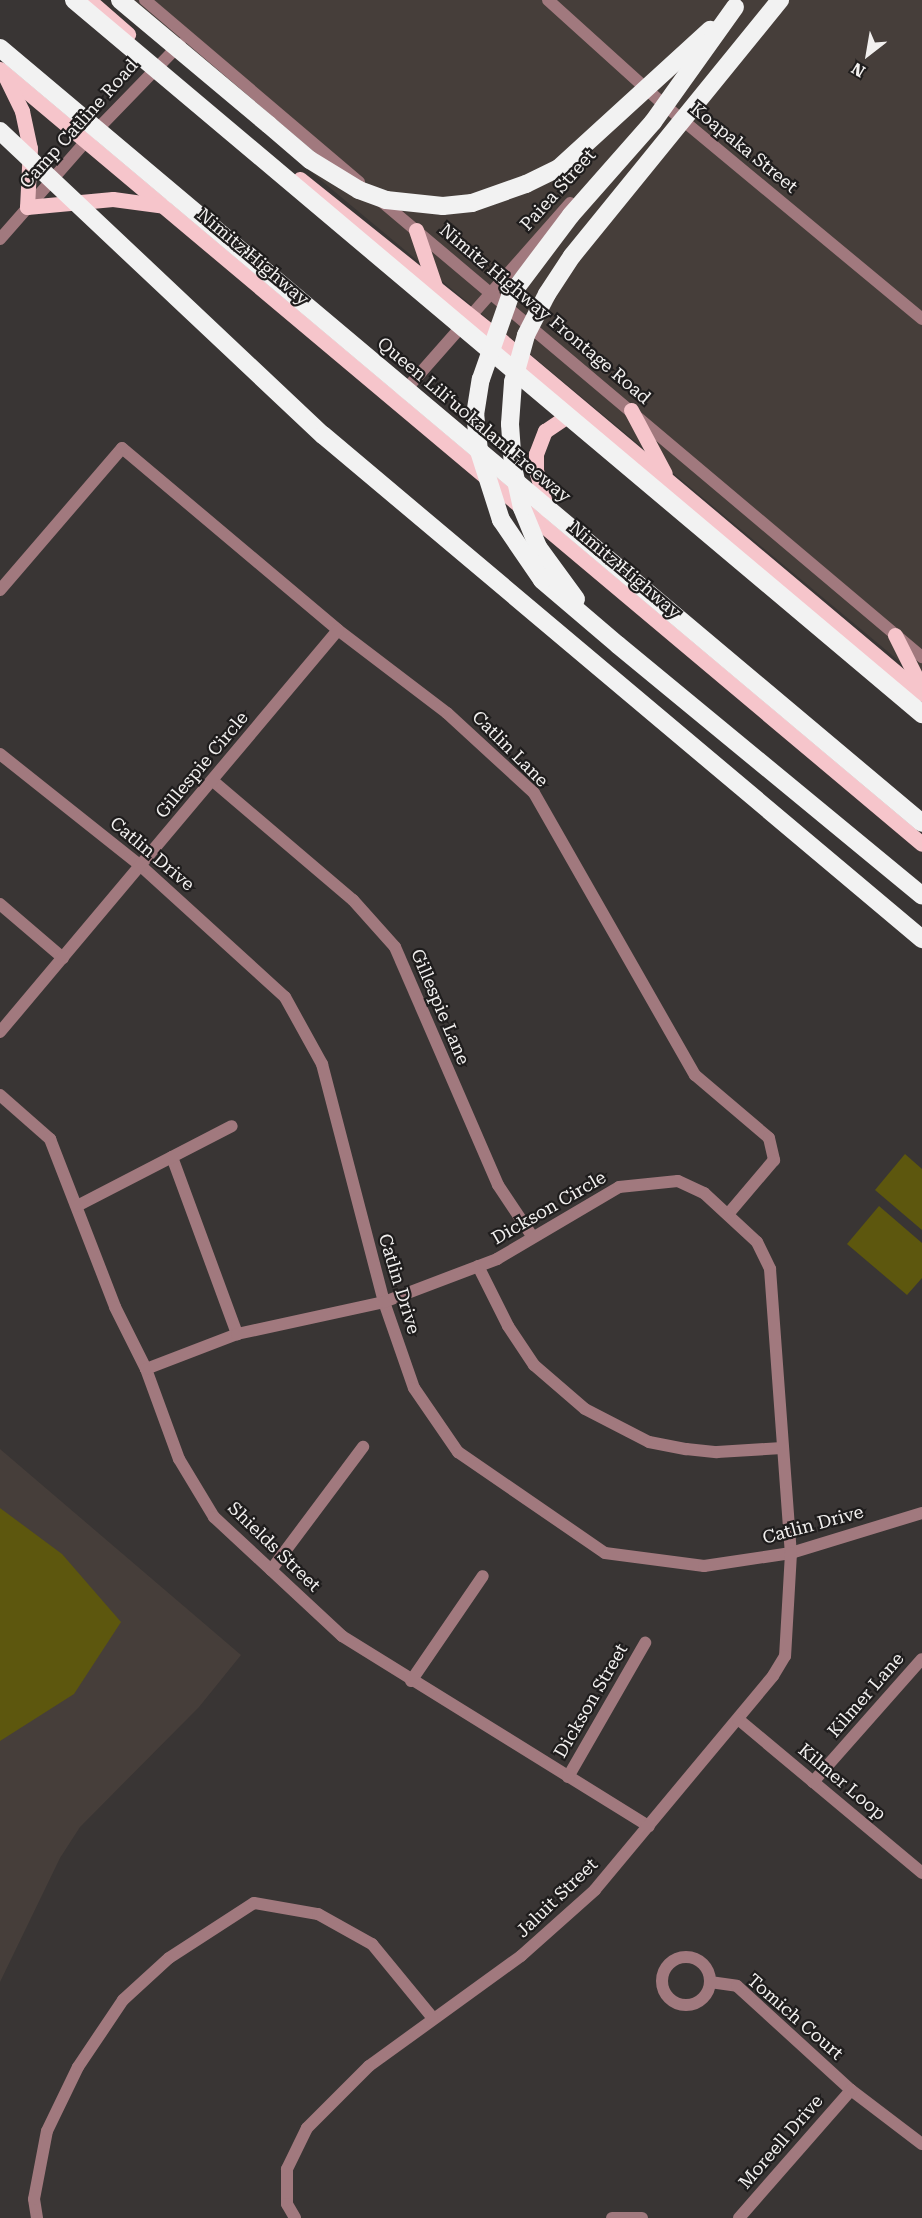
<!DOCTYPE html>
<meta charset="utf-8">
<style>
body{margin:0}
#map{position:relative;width:922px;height:2218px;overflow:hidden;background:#393534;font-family:"Roboto Serif",serif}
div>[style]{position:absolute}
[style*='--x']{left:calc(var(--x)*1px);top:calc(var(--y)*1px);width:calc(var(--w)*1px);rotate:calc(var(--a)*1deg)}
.built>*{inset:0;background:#463e3a}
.green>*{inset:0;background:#5d570e}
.street>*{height:12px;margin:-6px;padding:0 6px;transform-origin:6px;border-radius:6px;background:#a1797e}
.street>.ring{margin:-6px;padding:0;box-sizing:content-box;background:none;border:12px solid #a1797e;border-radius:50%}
.primary>*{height:15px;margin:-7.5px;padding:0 7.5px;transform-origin:7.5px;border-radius:7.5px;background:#f6c5cb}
.highway>*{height:18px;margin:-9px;padding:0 9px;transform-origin:9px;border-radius:9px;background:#f2f2f2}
.highway-bridge>*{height:18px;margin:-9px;padding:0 9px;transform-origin:9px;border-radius:9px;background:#f2f2f2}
span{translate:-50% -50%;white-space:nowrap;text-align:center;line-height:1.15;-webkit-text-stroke:4.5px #1f1d1d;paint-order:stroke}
.street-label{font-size:18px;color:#f2f0ef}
.north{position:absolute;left:838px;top:24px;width:60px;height:60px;-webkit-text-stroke:4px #1f1d1d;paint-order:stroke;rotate:211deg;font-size:16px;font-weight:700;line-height:24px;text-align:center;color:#f2f0ef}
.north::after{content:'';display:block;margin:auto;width:21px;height:27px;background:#f2f0ef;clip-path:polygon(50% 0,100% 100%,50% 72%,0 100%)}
</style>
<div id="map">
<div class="built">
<i style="clip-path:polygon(111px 0,922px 0,922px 680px,329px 187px)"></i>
<i style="clip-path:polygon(0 1449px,241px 1655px,199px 1707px,80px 1827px,60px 1858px,0 1982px)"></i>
</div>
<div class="green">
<i style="clip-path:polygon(905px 1154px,922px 1169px,922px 1230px,875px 1190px)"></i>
<i style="clip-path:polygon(879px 1206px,922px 1243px,922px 1278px,907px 1295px,847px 1244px)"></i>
<i style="clip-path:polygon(0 1508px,62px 1554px,121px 1622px,74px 1694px,0 1741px)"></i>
</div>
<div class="street">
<i style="--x:145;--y:0;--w:281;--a:40.4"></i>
<i style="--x:548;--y:0;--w:154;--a:42.1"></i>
<i style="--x:662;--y:103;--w:338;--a:39.7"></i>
<i style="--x:381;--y:201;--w:708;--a:40.13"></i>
<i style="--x:0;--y:239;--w:130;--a:-48.7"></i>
<i style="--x:86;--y:141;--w:135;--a:-45.9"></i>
<i style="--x:401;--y:395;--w:256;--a:-48.6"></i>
<i style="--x:0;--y:590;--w:187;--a:-49.3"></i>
<i style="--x:122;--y:448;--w:282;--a:40.1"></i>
<i style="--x:338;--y:630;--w:137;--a:37.3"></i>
<i style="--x:447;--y:713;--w:118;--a:42.6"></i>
<i style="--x:534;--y:793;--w:325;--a:60.3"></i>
<i style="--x:695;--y:1075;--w:97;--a:40.4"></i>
<i style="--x:769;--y:1138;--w:23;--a:77"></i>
<i style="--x:774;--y:1160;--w:70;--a:130.3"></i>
<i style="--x:0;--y:754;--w:181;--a:38.5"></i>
<i style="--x:142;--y:867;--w:193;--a:42.3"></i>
<i style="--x:285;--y:997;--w:77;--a:61.1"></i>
<i style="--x:322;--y:1064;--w:246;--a:75.4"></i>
<i style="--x:384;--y:1302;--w:91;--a:70.8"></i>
<i style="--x:414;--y:1388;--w:78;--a:55.5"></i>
<i style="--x:458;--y:1452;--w:178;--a:34.5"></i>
<i style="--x:605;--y:1553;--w:100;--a:7.5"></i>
<i style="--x:704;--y:1566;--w:88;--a:-8.5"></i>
<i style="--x:791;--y:1553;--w:137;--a:-17"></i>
<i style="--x:213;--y:781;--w:184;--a:40.4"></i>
<i style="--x:353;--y:900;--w:63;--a:48.2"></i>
<i style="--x:395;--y:947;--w:259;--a:66.6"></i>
<i style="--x:498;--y:1185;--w:61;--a:56.3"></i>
<i style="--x:0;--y:904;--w:83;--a:40.6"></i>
<i style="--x:0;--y:1032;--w:525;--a:-49.94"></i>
<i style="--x:0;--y:1095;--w:67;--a:41.3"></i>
<i style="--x:50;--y:1139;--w:180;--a:68.8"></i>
<i style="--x:115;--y:1307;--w:69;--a:63.4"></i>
<i style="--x:146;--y:1369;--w:96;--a:69.9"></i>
<i style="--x:179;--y:1459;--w:68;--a:58.9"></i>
<i style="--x:214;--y:1517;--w:175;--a:42.9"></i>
<i style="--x:342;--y:1636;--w:361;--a:31.8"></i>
<i style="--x:172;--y:1157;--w:189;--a:69.8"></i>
<i style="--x:77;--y:1206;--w:174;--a:-27.3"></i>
<i style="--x:478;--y:1266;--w:67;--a:63.4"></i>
<i style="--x:508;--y:1326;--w:47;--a:56.3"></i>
<i style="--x:534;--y:1365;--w:67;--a:40.8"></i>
<i style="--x:585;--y:1409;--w:72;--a:27.3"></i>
<i style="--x:649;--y:1442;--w:38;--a:11"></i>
<i style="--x:686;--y:1449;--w:31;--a:6"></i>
<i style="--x:717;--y:1452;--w:65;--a:-3.5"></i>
<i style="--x:146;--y:1369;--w:97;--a:-21"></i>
<i style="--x:237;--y:1334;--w:150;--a:-12.3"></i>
<i style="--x:384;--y:1302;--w:121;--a:-20.8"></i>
<i style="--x:497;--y:1259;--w:142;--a:-30.5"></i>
<i style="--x:619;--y:1187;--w:59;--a:-5.8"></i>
<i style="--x:678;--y:1181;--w:29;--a:25"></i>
<i style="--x:704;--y:1193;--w:72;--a:42.8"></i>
<i style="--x:757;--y:1242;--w:30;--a:64"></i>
<i style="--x:770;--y:1269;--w:285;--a:85.8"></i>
<i style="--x:791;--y:1553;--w:103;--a:93.3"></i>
<i style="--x:785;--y:1656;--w:23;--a:121"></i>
<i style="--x:773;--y:1676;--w:278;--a:129.8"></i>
<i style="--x:595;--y:1890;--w:99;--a:138.3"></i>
<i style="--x:521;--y:1956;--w:188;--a:144.1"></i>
<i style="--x:369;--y:2066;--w:88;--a:135"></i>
<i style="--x:307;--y:2128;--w:46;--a:116"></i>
<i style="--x:287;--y:2169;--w:35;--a:90"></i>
<i style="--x:287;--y:2204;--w:16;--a:60"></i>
<i style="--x:271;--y:1570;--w:154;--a:-53.2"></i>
<i style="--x:411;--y:1681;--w:127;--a:-55.6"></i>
<i style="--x:738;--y:1719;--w:240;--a:39.9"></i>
<i style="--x:568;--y:1777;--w:155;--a:-60.1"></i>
<i style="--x:813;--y:1782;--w:164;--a:-48.5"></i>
<i class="ring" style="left:662px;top:1957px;width:36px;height:36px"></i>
<i style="--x:710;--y:1982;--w:27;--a:8"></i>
<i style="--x:737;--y:1986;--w:154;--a:42.4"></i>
<i style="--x:851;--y:2090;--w:89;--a:37.3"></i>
<i style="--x:37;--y:2218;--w:19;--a:-99"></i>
<i style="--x:34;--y:2199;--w:69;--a:-79.2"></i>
<i style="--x:47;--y:2131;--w:71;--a:-64.2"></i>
<i style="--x:78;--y:2067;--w:81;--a:-56.1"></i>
<i style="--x:123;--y:2000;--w:62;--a:-42.4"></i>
<i style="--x:169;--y:1958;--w:101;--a:-32.9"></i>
<i style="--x:254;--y:1903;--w:65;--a:9.8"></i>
<i style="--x:318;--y:1914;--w:62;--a:29.1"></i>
<i style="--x:372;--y:1944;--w:94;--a:50.6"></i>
<i style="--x:612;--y:2218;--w:30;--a:0"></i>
<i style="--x:739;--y:2218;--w:170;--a:-48.8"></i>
</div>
<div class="primary">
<i style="--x:89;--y:0;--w:52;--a:41.1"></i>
<i style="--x:0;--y:69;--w:1204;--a:40.05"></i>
<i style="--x:5;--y:76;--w:39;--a:64"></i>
<i style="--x:22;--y:111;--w:38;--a:78"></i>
<i style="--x:30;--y:148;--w:59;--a:92.9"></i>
<i style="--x:27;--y:207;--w:86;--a:-5.3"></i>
<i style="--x:113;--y:199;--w:51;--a:7.8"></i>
<i style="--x:300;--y:179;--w:258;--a:38.7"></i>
<i style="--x:501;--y:340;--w:550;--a:40.06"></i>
<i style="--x:416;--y:230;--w:62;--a:71.3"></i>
<i style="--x:631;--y:410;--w:72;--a:62"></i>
<i style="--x:547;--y:510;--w:41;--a:-105.4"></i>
<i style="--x:536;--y:470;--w:16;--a:-90"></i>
<i style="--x:536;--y:454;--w:25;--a:-69"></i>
<i style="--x:545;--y:431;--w:25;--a:-34"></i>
<i style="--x:566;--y:417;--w:12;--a:-5"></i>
<i style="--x:895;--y:635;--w:60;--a:63.4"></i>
</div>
<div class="highway">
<i style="--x:269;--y:125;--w:54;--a:40.5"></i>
<i style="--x:310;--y:160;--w:57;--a:31.5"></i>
<i style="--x:618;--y:645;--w:394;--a:39.5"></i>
</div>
<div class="highway-bridge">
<i style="--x:74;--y:0;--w:1109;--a:40.1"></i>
<i style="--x:120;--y:0;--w:194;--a:40"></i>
<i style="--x:0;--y:48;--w:1204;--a:40.05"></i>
<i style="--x:0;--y:131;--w:444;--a:43.3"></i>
<i style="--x:323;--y:435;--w:783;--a:40.08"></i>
<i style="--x:359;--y:190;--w:29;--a:20"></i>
<i style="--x:386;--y:200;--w:57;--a:6"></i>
<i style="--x:443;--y:206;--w:29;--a:-6"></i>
<i style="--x:472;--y:203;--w:57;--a:-19.4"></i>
<i style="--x:526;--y:184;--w:37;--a:-26"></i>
<i style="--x:559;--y:168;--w:205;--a:-42.4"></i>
<i style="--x:576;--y:599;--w:64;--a:-126.2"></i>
<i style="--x:538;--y:547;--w:42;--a:-112.3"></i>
<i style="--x:522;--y:508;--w:42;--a:-102.4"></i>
<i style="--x:513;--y:467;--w:43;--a:-94"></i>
<i style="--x:510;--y:424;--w:42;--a:-85.9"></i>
<i style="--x:513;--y:382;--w:49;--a:-74.5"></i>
<i style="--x:526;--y:335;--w:46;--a:-62.9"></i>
<i style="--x:547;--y:294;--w:45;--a:-56.7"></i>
<i style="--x:572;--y:256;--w:330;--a:-50.9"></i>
<i style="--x:618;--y:645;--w:100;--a:-139.5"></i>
<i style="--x:542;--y:580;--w:73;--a:-124.3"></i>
<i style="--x:501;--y:520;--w:72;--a:-107.7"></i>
<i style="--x:479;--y:451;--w:36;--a:-96"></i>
<i style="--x:475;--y:415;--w:36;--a:-81"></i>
<i style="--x:481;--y:379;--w:88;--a:-70.7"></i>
<i style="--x:510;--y:296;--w:101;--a:-53"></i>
<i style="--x:571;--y:215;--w:124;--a:-48.6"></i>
<i style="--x:653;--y:122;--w:141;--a:-54.5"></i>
</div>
<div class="street-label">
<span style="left:79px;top:124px;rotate:-48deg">Camp Catline Road</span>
<span style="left:744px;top:148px;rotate:39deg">Koapaka Street</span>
<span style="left:558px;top:190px;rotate:-48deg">Paiea Street</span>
<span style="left:253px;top:257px;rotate:40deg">Nimitz Highway</span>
<span style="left:545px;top:314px;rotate:40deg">Nimitz Highway Frontage Road</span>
<span style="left:474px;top:420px;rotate:40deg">Queen Liliʻuokalani Freeway</span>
<span style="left:625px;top:570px;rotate:40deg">Nimitz Highway</span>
<span style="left:510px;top:749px;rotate:45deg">Catlin Lane</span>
<span style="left:202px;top:765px;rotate:-50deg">Gillespie Circle</span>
<span style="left:152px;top:854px;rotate:40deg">Catlin Drive</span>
<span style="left:440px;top:1007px;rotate:67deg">Gillespie Lane</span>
<span style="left:549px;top:1208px;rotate:-30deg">Dickson Circle</span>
<span style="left:399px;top:1284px;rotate:73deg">Catlin Drive</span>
<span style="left:813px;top:1525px;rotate:-15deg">Catlin Drive</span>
<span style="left:274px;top:1547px;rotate:44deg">Shields Street</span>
<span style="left:866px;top:1695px;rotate:-49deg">Kilmer Lane</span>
<span style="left:591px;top:1701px;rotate:-60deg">Dickson Street</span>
<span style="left:842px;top:1782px;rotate:40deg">Kilmer Loop</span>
<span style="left:557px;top:1898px;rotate:-44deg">Jaluit Street</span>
<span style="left:795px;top:2017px;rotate:41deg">Tomich Court</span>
<span style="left:781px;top:2142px;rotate:-49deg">Moreell Drive</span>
</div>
<div class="north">N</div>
</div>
